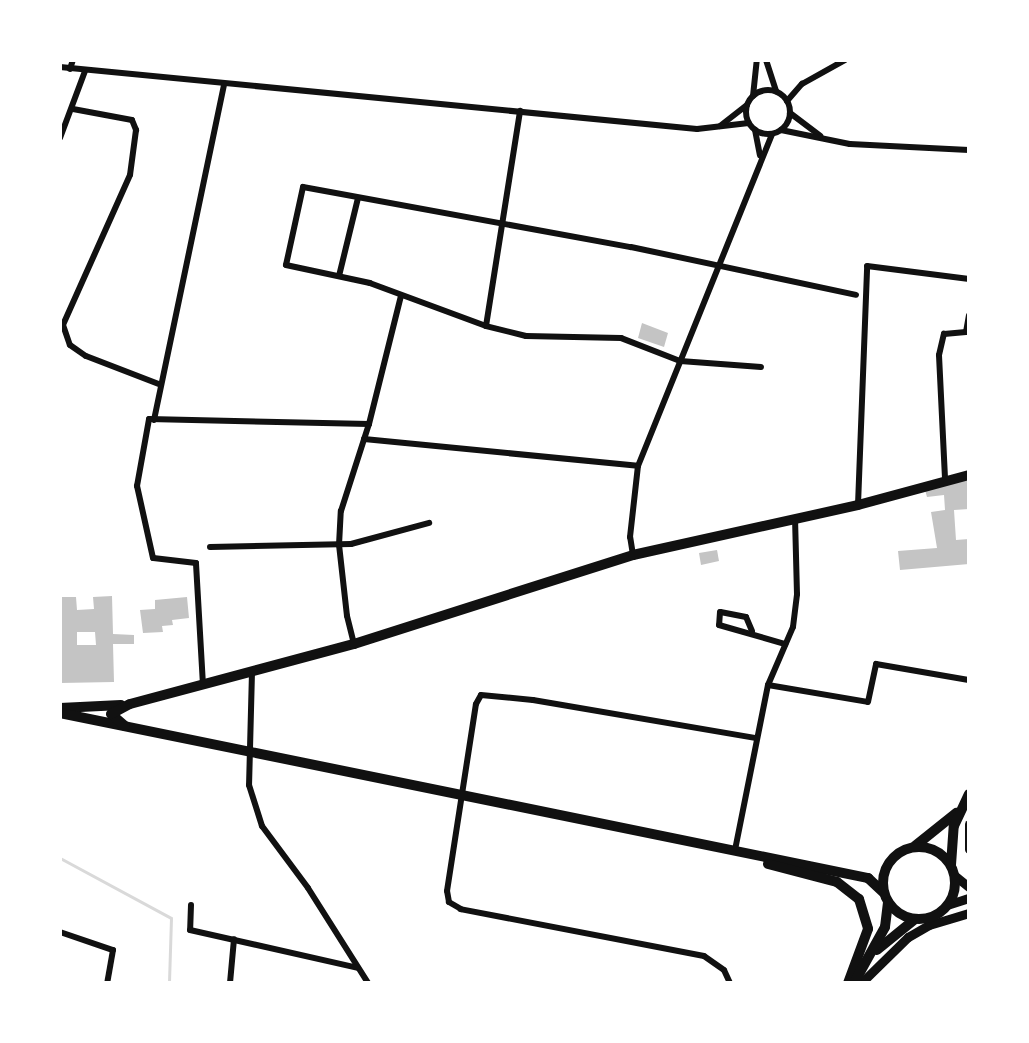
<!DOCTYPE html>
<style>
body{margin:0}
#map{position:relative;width:1029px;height:1043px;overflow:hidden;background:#fff;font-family:"Crimson Pro",serif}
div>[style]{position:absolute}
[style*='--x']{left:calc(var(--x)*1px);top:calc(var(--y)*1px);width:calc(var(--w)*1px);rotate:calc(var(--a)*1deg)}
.stream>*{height:3px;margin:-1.5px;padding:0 1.5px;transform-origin:1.5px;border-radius:1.5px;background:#d9d9d9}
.building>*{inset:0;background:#c4c4c4}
.minor>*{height:6px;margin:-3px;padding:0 3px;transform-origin:3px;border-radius:3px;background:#111}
.minor>.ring{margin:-3px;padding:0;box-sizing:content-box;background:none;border:6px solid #111;border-radius:50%}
.secondary>*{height:9px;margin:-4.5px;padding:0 4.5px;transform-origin:4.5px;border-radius:4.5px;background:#111}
.primary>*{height:10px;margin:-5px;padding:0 5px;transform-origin:5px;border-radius:5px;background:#111}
.primary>.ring{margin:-5px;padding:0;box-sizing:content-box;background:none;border:10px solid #111;border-radius:50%}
span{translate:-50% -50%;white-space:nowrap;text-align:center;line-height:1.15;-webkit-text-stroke:4.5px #fff;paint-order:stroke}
.frame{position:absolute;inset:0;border:62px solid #fff;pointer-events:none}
</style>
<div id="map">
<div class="stream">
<i style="--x:60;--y:858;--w:126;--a:28.4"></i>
<i style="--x:171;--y:918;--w:65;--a:91.8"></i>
</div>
<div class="building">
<i style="clip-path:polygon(642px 323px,668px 333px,664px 347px,638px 338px)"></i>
<i style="clip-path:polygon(969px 479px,969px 509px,954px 510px,956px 540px,969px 539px,969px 564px,900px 570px,898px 551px,937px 548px,931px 512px,945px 510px,944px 495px,927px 497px,925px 490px)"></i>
<i style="clip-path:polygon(717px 550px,719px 561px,701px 565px,699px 553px)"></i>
<i style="clip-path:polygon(evenodd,112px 596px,113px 634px,134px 635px,134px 644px,113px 644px,114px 682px,60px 683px,60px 597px,76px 597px,77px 610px,94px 609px,93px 597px,112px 596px,77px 632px,95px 632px,96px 645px,77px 645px,77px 632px)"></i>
<i style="clip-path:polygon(187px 597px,189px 618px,172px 620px,173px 625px,162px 626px,163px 632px,143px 633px,140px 610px,155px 609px,155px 600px)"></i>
</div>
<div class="minor">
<i style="--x:766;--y:60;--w:33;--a:72"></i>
<i style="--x:60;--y:67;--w:640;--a:5.56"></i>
<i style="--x:697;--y:129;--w:52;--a:-6.6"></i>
<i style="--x:70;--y:69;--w:9;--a:-72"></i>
<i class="ring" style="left:746px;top:90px;width:38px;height:38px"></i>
<i style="--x:753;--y:96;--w:36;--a:-84"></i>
<i style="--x:787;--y:101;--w:23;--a:-49"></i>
<i style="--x:802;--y:84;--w:49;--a:-29.2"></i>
<i style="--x:73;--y:109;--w:60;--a:10.6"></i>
<i style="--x:132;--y:120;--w:11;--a:68"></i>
<i style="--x:136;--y:130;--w:45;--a:97.6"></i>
<i style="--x:130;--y:175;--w:164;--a:114.1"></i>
<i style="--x:63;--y:325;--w:21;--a:71"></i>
<i style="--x:70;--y:345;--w:19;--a:35"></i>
<i style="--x:86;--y:356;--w:80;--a:21.1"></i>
<i style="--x:790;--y:113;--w:38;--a:37"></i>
<i style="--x:720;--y:126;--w:34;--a:-38"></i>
<i style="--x:755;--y:130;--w:26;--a:79"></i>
<i style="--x:781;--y:130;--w:70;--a:11.5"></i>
<i style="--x:850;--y:144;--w:119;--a:2.9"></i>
<i style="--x:60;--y:138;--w:72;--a:-69.5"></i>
<i style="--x:339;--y:276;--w:80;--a:-76.3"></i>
<i style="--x:486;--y:326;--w:218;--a:-81"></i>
<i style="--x:761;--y:367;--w:81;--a:-175.8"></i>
<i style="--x:680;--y:361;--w:63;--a:-158.7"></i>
<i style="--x:621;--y:338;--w:95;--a:-178.8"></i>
<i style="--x:526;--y:336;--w:41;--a:-166"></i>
<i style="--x:486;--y:326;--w:124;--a:-159.7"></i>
<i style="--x:370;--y:283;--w:86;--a:-167.9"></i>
<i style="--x:286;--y:265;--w:80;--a:-77.7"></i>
<i style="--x:303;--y:187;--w:333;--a:10.4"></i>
<i style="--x:631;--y:247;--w:230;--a:12"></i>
<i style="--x:154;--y:420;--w:343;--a:-78.2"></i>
<i style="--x:364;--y:439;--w:275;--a:5.6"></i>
<i style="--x:945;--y:478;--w:123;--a:-92.8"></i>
<i style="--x:939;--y:355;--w:22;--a:-77"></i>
<i style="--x:944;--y:334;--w:22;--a:-5"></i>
<i style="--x:966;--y:332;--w:17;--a:-80"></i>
<i style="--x:858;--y:505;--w:239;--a:-87.8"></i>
<i style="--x:867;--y:266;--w:103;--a:7.3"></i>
<i style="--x:210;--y:547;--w:141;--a:-1.2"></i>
<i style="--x:351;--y:544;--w:81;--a:-15.1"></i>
<i style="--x:633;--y:555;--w:18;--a:-99"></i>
<i style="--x:630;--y:537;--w:71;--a:-83.6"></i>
<i style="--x:638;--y:466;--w:358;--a:-68"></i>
<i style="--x:752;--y:631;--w:15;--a:-113"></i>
<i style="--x:746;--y:617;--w:26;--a:-169"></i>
<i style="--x:720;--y:612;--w:13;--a:94"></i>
<i style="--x:719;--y:625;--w:69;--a:16.1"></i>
<i style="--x:354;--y:644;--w:29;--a:-104"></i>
<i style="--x:347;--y:616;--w:71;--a:-96.4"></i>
<i style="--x:339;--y:545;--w:34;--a:-87"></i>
<i style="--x:341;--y:511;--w:91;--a:-72.2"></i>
<i style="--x:369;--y:424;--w:132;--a:-76"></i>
<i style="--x:252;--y:672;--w:113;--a:91.5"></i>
<i style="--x:249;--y:785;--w:43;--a:72.4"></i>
<i style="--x:262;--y:826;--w:77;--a:53.4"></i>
<i style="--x:308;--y:888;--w:112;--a:57.7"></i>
<i style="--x:203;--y:685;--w:122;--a:-93.3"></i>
<i style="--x:196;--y:563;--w:43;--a:-173.4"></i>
<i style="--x:153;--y:558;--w:74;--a:-102.5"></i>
<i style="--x:137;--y:486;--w:68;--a:-79.8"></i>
<i style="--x:149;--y:419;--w:220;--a:1.3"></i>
<i style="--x:768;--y:685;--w:101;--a:9.6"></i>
<i style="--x:868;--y:702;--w:39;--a:-78"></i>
<i style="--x:876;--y:664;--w:94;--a:9.8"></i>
<i style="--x:735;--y:850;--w:168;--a:-78.7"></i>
<i style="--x:768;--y:685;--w:63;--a:-66.7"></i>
<i style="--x:793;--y:627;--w:33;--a:-83"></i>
<i style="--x:797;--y:594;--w:75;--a:-91.5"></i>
<i style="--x:191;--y:905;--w:25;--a:92"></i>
<i style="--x:190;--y:930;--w:172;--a:12.7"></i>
<i style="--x:60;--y:932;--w:56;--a:18.8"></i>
<i style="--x:113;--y:950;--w:34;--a:100"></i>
<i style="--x:230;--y:983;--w:44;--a:-84.8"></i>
<i style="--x:730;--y:983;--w:14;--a:-115"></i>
<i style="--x:724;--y:970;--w:24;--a:-145"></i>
<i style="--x:704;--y:956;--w:248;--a:-169.1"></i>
<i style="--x:461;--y:909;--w:14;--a:-150"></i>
<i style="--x:449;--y:902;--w:11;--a:-100"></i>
<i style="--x:447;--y:891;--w:189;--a:-81.2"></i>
<i style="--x:476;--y:704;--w:10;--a:-61"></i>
<i style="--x:481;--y:695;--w:52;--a:5.5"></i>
<i style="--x:533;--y:700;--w:225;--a:9.7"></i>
</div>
<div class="secondary">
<i style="--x:969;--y:824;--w:25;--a:90"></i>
<i style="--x:954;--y:875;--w:19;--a:39"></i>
<i style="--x:947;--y:905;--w:23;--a:-18"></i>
<i style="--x:861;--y:983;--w:66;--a:-44.4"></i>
<i style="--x:908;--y:937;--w:24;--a:-30"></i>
<i style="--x:929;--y:925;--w:42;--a:-16.7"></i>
</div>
<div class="primary">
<i style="--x:60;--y:708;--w:61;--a:-2.8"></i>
<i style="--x:60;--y:713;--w:825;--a:11.54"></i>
<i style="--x:868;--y:878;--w:22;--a:43"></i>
<i style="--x:125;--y:726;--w:18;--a:-139"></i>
<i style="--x:111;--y:714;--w:21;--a:-28"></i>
<i style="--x:130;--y:704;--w:232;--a:-15"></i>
<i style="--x:354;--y:644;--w:293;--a:-17.7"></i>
<i style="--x:633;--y:555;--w:230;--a:-12.5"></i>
<i style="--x:858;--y:505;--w:115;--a:-15.1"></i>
<i style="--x:915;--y:846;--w:53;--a:-38.8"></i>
<i class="ring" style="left:883px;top:847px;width:62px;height:62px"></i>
<i style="--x:768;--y:864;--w:71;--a:14.6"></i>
<i style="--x:837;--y:882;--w:28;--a:38"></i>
<i style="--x:859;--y:899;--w:31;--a:73"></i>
<i style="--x:868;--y:929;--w:58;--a:110.3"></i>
<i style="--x:951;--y:865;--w:39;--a:-86"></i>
<i style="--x:954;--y:826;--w:35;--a:-65"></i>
<i style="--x:877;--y:950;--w:49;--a:-39.2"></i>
<i style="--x:854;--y:983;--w:64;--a:-61"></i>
<i style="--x:885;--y:927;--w:25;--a:-83"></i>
</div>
<div class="frame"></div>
</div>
